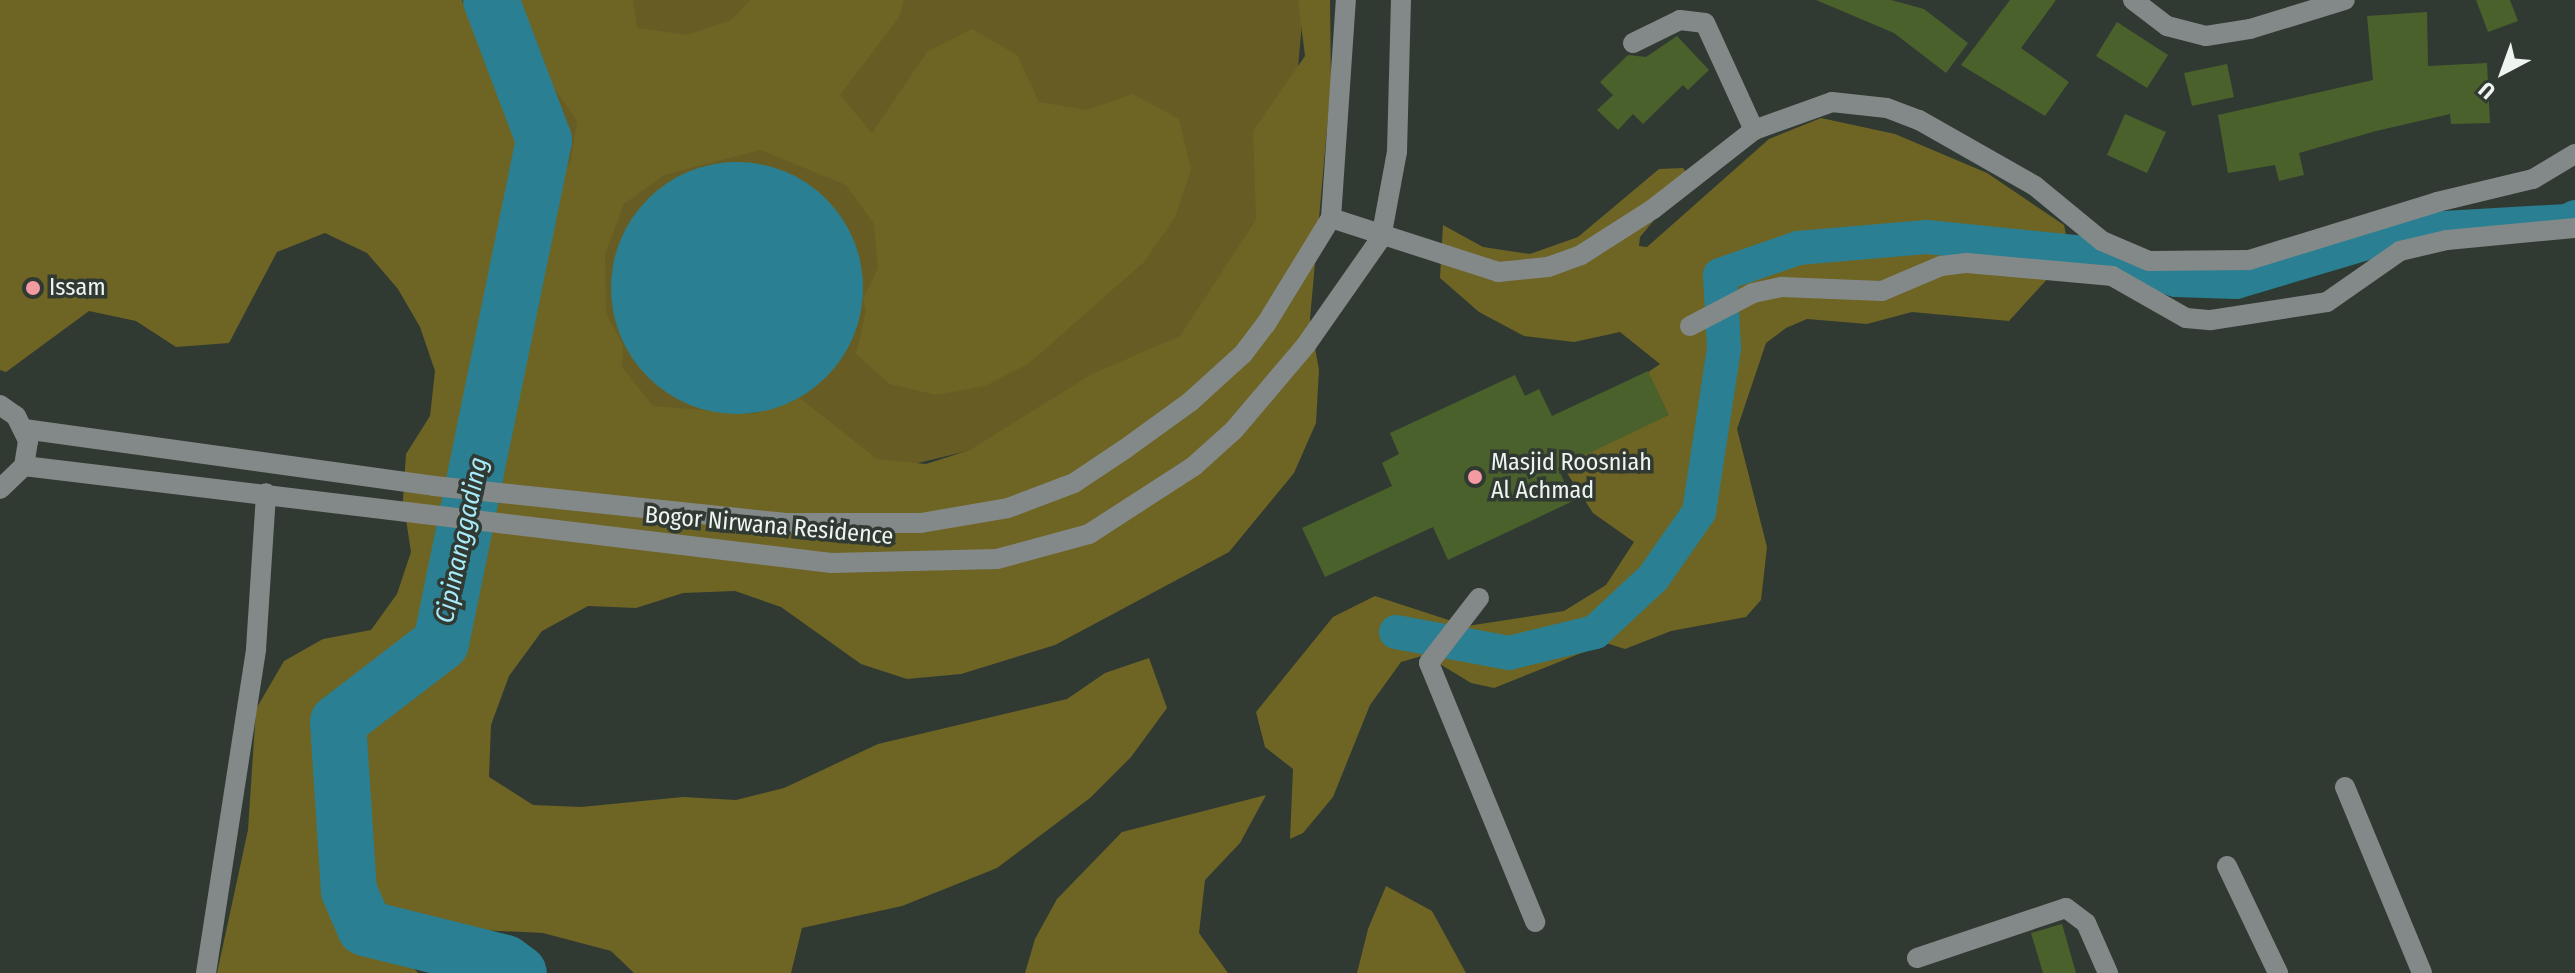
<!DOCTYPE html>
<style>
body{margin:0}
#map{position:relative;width:2575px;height:973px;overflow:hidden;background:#303a33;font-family:"Fira Sans Condensed",sans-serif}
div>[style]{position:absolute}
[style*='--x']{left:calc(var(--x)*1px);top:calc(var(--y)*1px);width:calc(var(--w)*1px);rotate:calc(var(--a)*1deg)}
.green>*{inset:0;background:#675d24}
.forest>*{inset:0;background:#6e6424}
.water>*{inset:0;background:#2a8092}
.round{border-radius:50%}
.canal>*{height:34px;margin:-17px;padding:0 17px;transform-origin:17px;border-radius:17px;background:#2a8092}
.river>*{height:56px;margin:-28px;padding:0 28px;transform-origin:28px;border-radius:28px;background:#2a8092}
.building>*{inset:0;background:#4a612b}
.minor>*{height:20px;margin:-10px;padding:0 10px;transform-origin:10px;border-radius:10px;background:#838988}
.dots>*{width:22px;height:22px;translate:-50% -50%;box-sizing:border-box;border:4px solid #303a33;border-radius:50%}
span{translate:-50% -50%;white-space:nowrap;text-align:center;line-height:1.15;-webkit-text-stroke:7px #303a33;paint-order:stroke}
.poi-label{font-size:24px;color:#eef4f0}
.left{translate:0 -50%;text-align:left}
.street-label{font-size:24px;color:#eef4f0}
.water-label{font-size:26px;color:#a9eafa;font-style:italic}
.north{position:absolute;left:2463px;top:32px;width:80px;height:80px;-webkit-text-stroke:6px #303a33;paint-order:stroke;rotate:221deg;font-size:22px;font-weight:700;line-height:32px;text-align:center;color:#eef4f0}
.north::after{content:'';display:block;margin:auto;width:28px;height:36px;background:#eef4f0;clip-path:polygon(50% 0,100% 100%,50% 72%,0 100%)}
</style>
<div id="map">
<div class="green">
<i style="clip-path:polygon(503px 0,1304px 0,1285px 215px,1124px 413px,823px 486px,549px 433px,498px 18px)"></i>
</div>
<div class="forest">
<i style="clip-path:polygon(0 0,462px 0,498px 95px,524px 143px,570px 165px,577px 121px,522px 42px,517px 0,633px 0,637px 28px,687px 35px,731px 20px,750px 0,904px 0,900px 16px,840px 95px,872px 133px,927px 52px,972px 29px,1017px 55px,1039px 102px,1087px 110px,1133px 94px,1179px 119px,1191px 170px,1175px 217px,1144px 262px,1028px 364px,985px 386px,936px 395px,890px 384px,856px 354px,866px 311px,863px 299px,878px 268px,874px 224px,846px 185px,760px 150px,664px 175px,624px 204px,605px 254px,606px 313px,623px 345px,622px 367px,653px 406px,754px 414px,800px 398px,877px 459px,926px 464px,970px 450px,1092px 374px,1180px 336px,1256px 220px,1253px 131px,1305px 56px,1298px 0,1330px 0,1331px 84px,1310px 319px,1319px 370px,1316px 423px,1294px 473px,1229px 552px,1055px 645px,961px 674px,907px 679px,861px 664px,781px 607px,735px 591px,683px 593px,636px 608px,588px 606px,542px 631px,509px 676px,491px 725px,489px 777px,533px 805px,581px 807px,683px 797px,736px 800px,784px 788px,878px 744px,1067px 699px,1105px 673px,1149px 658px,1167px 708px,1131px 757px,1090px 798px,997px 868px,902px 906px,802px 928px,791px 973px,634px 973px,611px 951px,543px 933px,437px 928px,409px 913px,390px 942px,418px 973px,217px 973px,248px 830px,256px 709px,284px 661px,323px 639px,371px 630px,397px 594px,411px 552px,403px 500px,406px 454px,430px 416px,435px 371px,420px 327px,398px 289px,367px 253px,325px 233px,277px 252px,229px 343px,176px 347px,136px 321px,89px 311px,6px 372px,0 370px)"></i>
<i style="clip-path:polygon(1821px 118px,1895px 134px,1987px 173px,2064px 225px,2070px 254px,2009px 321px,1912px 312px,1867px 324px,1807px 319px,1786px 328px,1766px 343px,1737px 429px,1767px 547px,1761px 600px,1746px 617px,1671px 631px,1625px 649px,1606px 643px,1494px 688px,1471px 683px,1425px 655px,1401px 662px,1370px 705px,1333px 797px,1303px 833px,1290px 839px,1293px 769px,1265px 747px,1256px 712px,1333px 617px,1375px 596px,1467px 626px,1564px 611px,1606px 585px,1634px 542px,1593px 513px,1565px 470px,1577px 421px,1660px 364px,1620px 332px,1574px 342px,1524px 336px,1479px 312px,1440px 278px,1443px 225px,1483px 247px,1530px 254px,1578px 237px,1659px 169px,1683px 168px,1690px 177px,1640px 237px,1639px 246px,1647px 247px,1769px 139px)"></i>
<i style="clip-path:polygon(1266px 795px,1240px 843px,1205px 880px,1199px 933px,1228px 973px,1025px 973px,1035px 939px,1057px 899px,1122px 832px)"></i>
<i style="clip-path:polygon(1386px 886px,1432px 911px,1466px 973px,1357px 973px,1368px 929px)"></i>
</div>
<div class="water">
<i class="round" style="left:611px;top:162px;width:252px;height:252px"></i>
</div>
<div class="canal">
<i style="--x:1396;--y:632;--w:115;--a:10.5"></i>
<i style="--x:1509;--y:653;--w:89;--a:-13.7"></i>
<i style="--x:1595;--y:632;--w:79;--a:-43"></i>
<i style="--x:1653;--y:578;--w:80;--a:-55.1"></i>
<i style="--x:1699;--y:512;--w:166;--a:-81.3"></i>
<i style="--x:1724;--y:348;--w:73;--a:-93.1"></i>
<i style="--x:1720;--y:275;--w:83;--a:-19.1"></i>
<i style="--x:1798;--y:248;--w:129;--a:-4.9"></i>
<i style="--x:1927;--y:237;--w:168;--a:5.8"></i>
<i style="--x:2094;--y:254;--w:86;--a:17.6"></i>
<i style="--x:2176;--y:280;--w:60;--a:1.9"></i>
<i style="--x:2236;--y:282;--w:182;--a:-16.6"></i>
<i style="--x:2410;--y:230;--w:158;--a:-3.3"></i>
<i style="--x:2568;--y:221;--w:8;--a:-30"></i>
</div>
<div class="river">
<i style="--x:491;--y:0;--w:150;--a:69.3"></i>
<i style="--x:544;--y:140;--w:513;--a:101.57"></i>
<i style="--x:441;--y:643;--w:130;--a:142.5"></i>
<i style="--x:338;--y:722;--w:169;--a:86.3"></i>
<i style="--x:349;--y:891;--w:40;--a:66.6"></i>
<i style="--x:365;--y:928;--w:144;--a:14"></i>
<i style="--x:505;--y:963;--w:17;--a:36"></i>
</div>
<div class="building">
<i style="clip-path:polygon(1816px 0,1891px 0,1924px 9px,1968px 43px,1946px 73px,1894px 33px)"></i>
<i style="clip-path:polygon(2010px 0,2056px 0,2021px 48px,2069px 82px,2045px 116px,1961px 65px)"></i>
<i style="clip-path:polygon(2476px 0,2510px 0,2518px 21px,2488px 32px)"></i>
<i style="clip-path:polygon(2427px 12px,2428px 66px,2487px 63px,2490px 123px,2451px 124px,2450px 114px,2376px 131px,2299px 153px,2304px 175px,2279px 181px,2275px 165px,2228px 173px,2218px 115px,2373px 80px,2367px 16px)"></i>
<i style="clip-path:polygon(2117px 22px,2168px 55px,2147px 88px,2096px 56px)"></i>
<i style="clip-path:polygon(1677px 36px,1709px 70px,1688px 90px,1683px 85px,1643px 124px,1633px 114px,1618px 130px,1597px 110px,1613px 95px,1600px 82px,1628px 55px,1646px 57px)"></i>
<i style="clip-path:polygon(2227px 64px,2234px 97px,2192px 106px,2184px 73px)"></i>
<i style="clip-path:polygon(2125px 114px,2166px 132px,2147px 173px,2107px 155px)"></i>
<i style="clip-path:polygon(1648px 371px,1669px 415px,1558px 468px,1573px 501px,1448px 560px,1433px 527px,1325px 577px,1302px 528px,1392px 486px,1382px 463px,1399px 454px,1390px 433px,1515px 375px,1525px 396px,1539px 389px,1552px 416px)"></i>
<i style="clip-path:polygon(2062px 924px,2076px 973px,2043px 973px,2031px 933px)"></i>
</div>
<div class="minor">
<i style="--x:2133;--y:0;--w:43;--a:37.4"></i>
<i style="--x:2167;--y:26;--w:40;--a:14.4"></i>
<i style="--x:2206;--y:36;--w:45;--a:-9"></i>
<i style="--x:2250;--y:29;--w:99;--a:-17"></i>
<i style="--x:1633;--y:43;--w:52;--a:-26.1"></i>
<i style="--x:1680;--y:20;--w:25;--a:7"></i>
<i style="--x:1705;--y:23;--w:118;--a:65.4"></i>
<i style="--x:1331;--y:218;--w:176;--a:17.9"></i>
<i style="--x:1498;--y:272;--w:50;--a:-5.7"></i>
<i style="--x:1548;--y:267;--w:35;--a:-20"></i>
<i style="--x:1581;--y:255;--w:85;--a:-32.6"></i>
<i style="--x:1653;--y:209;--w:128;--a:-38"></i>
<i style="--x:1754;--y:130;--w:83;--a:-19.7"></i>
<i style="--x:1832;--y:102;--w:55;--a:6.2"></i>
<i style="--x:1887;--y:108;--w:34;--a:21"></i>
<i style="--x:1919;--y:120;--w:133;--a:29.6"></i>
<i style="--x:2035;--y:186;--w:87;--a:39.4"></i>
<i style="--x:2102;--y:241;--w:51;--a:23.1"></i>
<i style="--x:2149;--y:261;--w:100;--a:-0.6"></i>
<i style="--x:2249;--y:260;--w:197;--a:-17.1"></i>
<i style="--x:2437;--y:202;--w:99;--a:-13.5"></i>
<i style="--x:2533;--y:179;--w:49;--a:-30.8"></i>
<i style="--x:1690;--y:326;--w:71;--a:-27.6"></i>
<i style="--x:1753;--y:293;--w:30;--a:-12"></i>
<i style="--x:1782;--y:287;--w:100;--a:2.3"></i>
<i style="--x:1882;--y:291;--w:64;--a:-23"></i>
<i style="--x:1941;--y:266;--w:26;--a:-7"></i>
<i style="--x:1967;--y:263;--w:146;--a:5.1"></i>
<i style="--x:2112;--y:276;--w:85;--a:29.6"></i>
<i style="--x:2186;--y:318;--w:25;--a:5"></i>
<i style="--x:2211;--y:320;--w:117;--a:-8.8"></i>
<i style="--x:2327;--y:302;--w:89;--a:-34.9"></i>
<i style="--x:2400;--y:251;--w:48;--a:-13.2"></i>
<i style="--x:2447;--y:240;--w:129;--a:-5.4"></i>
<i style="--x:0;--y:405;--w:19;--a:35"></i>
<i style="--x:16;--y:416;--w:28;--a:64"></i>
<i style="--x:28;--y:441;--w:25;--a:99"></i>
<i style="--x:24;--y:466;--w:33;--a:136"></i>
<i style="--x:24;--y:429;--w:414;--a:7.9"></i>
<i style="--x:434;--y:486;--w:352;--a:6"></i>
<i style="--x:784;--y:523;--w:137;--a:0"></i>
<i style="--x:921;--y:523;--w:88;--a:-9.8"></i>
<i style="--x:1008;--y:508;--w:71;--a:-20.7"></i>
<i style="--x:1074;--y:483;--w:61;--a:-33.7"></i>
<i style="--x:1125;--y:449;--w:80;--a:-35.9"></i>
<i style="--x:1190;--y:402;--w:72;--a:-42.2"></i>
<i style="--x:1243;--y:354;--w:38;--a:-53"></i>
<i style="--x:1266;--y:324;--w:124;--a:-58.5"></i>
<i style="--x:1331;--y:218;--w:219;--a:-86.1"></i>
<i style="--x:24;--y:466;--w:813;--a:6.85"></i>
<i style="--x:831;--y:563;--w:166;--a:-1.4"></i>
<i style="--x:997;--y:559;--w:95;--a:-15.2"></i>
<i style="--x:1089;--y:534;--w:125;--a:-32.9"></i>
<i style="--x:1194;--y:466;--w:54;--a:-42"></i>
<i style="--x:1234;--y:430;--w:111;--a:-49.7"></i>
<i style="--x:1306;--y:345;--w:131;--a:-55"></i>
<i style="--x:1381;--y:238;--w:87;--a:-79.5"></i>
<i style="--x:1397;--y:152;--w:152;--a:-88.5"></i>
<i style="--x:1479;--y:598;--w:82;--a:127.6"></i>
<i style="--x:1429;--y:663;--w:280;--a:67.7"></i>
<i style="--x:2345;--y:787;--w:201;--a:67.5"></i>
<i style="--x:2227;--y:866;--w:119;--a:64.5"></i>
<i style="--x:1917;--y:958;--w:157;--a:-18.6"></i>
<i style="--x:2066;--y:908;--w:25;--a:37"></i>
<i style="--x:2086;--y:923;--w:55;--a:66.3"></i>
<i style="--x:206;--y:973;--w:328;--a:-81.2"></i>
<i style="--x:256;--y:649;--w:156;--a:-86.3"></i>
</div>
<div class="dots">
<i style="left:33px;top:288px;background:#f49aa2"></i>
<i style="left:1475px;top:477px;background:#f49aa2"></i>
</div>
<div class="poi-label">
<span class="left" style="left:49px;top:288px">Issam</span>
<span class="left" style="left:1491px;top:477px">Masjid Roosniah<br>Al Achmad</span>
</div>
<div class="street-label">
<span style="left:769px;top:526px;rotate:5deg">Bogor Nirwana Residence</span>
</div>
<div class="water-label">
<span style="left:462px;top:540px;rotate:-78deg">Cipinanggading</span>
</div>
<div class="north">U</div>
</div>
